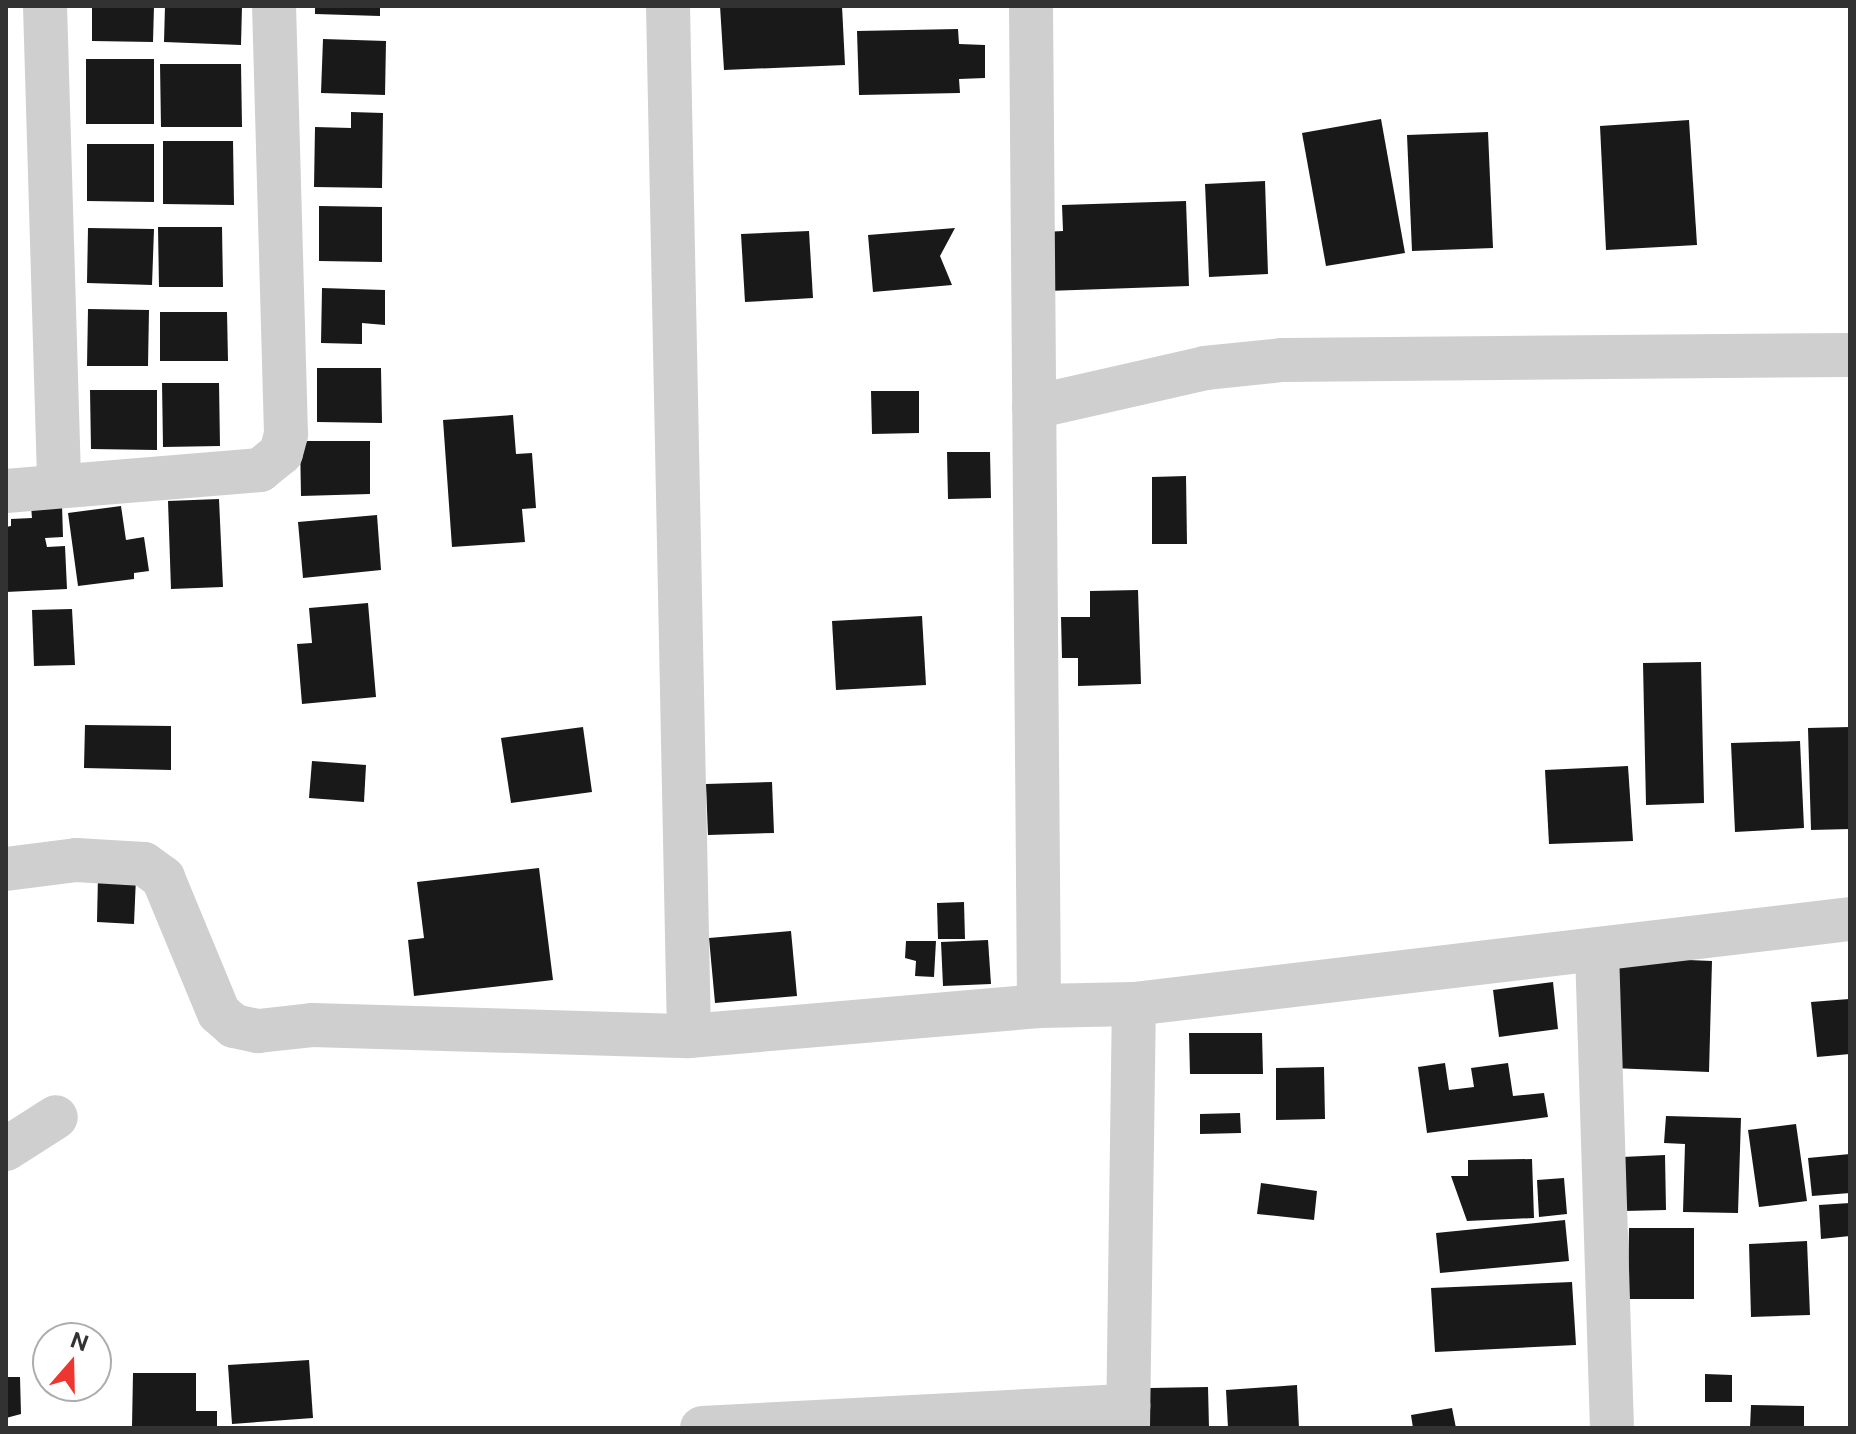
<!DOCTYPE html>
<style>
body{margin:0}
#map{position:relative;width:1856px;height:1434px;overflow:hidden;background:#fff;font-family:"Public Sans",sans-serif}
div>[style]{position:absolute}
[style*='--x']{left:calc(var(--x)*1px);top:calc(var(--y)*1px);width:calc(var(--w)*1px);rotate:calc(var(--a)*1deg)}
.building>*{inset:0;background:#191919}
.minor>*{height:44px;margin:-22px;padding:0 22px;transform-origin:22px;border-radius:22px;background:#cfcfcf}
span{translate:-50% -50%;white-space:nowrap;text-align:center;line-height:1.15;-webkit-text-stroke:8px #fff;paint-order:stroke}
.frame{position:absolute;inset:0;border:8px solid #323232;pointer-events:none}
.north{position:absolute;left:32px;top:1322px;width:80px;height:80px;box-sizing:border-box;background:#fff;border:2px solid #adadad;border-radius:50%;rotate:20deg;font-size:22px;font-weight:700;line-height:32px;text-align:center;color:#323232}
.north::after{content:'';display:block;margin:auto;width:28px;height:36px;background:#ed362f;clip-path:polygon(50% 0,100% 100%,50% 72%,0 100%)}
</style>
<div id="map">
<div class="building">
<i style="clip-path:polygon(92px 6px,154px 6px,153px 42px,92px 41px)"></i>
<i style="clip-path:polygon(165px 6px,242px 6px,241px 45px,164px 42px)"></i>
<i style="clip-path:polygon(315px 6px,380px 6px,380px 16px,315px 14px)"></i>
<i style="clip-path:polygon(720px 6px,842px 6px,845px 65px,724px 70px)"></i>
<i style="clip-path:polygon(958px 29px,959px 44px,985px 45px,985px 78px,959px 79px,960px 93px,859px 95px,857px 31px)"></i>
<i style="clip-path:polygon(323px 39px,386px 41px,385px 95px,321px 93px)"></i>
<i style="clip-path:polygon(86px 59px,154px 59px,154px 124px,86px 124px)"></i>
<i style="clip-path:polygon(160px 64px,241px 64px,242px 127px,161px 127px)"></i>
<i style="clip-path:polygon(351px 112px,383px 113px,382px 188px,314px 187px,315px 127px,351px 128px)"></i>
<i style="clip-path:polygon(1381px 119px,1405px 253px,1326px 266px,1302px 133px)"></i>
<i style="clip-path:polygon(1689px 120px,1697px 245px,1606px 250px,1600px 126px)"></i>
<i style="clip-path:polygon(1488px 132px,1493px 248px,1412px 251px,1407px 135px)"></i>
<i style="clip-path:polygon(163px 141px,233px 141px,234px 205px,163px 204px)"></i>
<i style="clip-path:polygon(87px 144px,154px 144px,154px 202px,87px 201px)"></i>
<i style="clip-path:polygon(1265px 181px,1268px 274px,1209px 277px,1205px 184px)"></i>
<i style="clip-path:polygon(1186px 201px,1189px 286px,1047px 291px,1044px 232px,1063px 231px,1062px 205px)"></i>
<i style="clip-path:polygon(319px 206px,382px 207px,382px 262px,319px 261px)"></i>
<i style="clip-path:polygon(158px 227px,222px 227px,223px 287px,159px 287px)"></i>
<i style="clip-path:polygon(88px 228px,154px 229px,152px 285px,87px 283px)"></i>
<i style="clip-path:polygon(955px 228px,940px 256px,952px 285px,873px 292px,868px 235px)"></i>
<i style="clip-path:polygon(809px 231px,813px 298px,745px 302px,741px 234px)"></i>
<i style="clip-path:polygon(322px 288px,385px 290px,385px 325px,362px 323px,362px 344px,321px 343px)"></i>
<i style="clip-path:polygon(88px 309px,149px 310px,148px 366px,87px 366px)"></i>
<i style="clip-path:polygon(160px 312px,227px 312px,228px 361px,160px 361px)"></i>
<i style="clip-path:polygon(317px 368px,381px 368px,382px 423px,317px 422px)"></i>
<i style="clip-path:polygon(162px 383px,219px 383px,220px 446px,163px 447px)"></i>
<i style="clip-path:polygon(90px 390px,157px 390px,157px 450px,91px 449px)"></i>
<i style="clip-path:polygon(871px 391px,919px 391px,919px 433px,872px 434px)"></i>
<i style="clip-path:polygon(513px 415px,516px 454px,532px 453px,536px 508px,522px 509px,525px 542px,452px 547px,443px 420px)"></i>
<i style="clip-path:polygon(300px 441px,370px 441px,370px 494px,301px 496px)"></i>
<i style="clip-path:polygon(947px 452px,990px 452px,991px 498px,948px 499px)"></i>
<i style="clip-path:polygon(1186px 476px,1187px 544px,1152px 544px,1152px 477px)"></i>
<i style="clip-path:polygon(219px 499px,223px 587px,171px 589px,168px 501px)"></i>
<i style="clip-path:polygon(62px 504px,63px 537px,45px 538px,47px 547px,65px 546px,67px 589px,6px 592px,6px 527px,11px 526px,11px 519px,32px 518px,31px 506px)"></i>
<i style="clip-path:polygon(121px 506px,126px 540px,144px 537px,149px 571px,134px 573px,134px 579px,78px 586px,68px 513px)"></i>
<i style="clip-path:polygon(377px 515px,381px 570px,303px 578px,298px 522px)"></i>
<i style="clip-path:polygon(1138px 590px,1141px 684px,1078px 686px,1078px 658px,1062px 658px,1061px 617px,1090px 617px,1090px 591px)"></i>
<i style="clip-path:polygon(368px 603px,376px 697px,302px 704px,297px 644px,312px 643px,309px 608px)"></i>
<i style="clip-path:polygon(72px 609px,75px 665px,34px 666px,32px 610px)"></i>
<i style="clip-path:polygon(922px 616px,926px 685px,836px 690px,832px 621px)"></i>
<i style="clip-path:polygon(1701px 662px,1704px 803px,1646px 805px,1643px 663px)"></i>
<i style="clip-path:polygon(85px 725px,171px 726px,171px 770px,84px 768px)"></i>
<i style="clip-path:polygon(583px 727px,592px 792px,511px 803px,501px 738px)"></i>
<i style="clip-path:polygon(1850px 727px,1850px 829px,1811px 830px,1808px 728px)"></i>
<i style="clip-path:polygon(1800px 741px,1804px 828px,1735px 832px,1731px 743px)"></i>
<i style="clip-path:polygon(312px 761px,366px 765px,364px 802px,309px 798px)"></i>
<i style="clip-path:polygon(1628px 766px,1633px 841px,1549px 844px,1545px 770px)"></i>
<i style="clip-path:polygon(772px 782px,774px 833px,708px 835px,706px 784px)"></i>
<i style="clip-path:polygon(539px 868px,553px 980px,414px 996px,408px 940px,424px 938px,417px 882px)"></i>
<i style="clip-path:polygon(98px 875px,136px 877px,134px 924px,97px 922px)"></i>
<i style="clip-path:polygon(964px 902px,965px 939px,938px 939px,937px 903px)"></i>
<i style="clip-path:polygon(791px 931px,797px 996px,715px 1003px,709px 938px)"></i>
<i style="clip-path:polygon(988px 940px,991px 984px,943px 986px,941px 942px)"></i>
<i style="clip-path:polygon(906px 941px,936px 941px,934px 977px,915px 976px,916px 961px,905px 958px)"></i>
<i style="clip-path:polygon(1616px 957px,1712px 961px,1709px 1072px,1612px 1068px)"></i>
<i style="clip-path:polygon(1553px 982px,1558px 1029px,1499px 1037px,1493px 990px)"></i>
<i style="clip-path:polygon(1849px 999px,1850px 1054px,1817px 1057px,1811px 1002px)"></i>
<i style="clip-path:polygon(1189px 1033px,1262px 1033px,1263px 1074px,1190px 1074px)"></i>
<i style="clip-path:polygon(1445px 1063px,1449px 1090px,1474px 1087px,1471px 1068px,1508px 1063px,1513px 1096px,1544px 1093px,1548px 1117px,1427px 1133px,1418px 1067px)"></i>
<i style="clip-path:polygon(1324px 1067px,1325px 1119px,1276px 1120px,1276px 1068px)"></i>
<i style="clip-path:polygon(1240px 1113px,1241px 1133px,1200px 1134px,1200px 1114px)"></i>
<i style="clip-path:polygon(1666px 1116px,1741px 1118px,1738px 1213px,1683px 1212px,1685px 1144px,1664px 1143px)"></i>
<i style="clip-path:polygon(1796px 1124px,1807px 1201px,1759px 1207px,1748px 1130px)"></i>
<i style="clip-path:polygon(1850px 1154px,1850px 1193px,1812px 1196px,1808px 1158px)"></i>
<i style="clip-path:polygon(1665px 1155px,1666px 1210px,1624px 1211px,1622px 1157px)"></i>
<i style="clip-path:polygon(1532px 1159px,1534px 1218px,1467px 1221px,1451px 1176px,1468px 1176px,1468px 1160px)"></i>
<i style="clip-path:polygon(1564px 1178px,1567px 1214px,1539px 1217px,1537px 1180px)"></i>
<i style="clip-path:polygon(1261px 1183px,1317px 1191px,1314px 1220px,1257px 1214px)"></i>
<i style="clip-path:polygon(1850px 1203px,1850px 1236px,1821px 1239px,1819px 1205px)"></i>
<i style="clip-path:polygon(1565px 1220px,1569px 1261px,1440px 1273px,1436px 1233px)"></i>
<i style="clip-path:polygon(1629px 1228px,1694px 1228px,1694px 1299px,1628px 1299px)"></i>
<i style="clip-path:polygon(1807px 1241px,1810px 1315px,1751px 1317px,1749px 1244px)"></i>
<i style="clip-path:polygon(1572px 1282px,1576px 1345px,1435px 1352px,1431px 1288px)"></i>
<i style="clip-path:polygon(309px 1360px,313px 1418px,232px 1424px,228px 1365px)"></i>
<i style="clip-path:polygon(133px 1373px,196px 1373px,196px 1411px,217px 1411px,217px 1428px,132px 1426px)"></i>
<i style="clip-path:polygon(1705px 1374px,1732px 1375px,1732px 1402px,1705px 1402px)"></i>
<i style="clip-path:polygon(6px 1377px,20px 1377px,21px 1414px,6px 1418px)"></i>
<i style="clip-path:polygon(1297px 1385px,1299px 1428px,1228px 1428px,1226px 1390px)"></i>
<i style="clip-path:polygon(1208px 1387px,1209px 1428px,1150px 1428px,1150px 1388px)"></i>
<i style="clip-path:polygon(1751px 1405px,1804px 1406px,1804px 1428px,1750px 1428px)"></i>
<i style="clip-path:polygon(1452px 1408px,1456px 1428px,1413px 1428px,1411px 1415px)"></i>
</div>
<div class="minor">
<i style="--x:45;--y:6;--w:480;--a:88.3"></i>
<i style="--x:668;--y:6;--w:1030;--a:88.83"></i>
<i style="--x:1031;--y:6;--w:1000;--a:89.54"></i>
<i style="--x:1034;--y:407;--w:175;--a:-12.8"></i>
<i style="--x:1205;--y:368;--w:78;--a:-5.9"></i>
<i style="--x:1283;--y:360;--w:567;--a:-0.51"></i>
<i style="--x:6;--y:491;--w:255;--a:-4.7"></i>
<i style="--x:260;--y:470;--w:27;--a:-39"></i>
<i style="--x:281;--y:453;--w:20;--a:-75"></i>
<i style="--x:286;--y:434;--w:428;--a:-91.6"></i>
<i style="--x:6;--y:869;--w:71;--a:-7.3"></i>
<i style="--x:76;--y:860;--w:68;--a:3.4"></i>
<i style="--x:144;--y:864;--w:24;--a:36"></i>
<i style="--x:163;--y:878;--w:146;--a:67.5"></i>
<i style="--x:219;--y:1013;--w:20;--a:41"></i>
<i style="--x:234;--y:1026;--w:25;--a:12"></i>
<i style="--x:258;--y:1031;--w:54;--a:-6.3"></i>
<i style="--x:312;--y:1025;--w:377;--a:1.7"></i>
<i style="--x:689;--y:1036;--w:351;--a:-4.9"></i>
<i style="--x:1039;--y:1006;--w:95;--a:-1.2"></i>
<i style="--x:1134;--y:1004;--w:721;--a:-6.77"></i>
<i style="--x:1597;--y:951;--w:477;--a:88.2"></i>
<i style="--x:6;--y:1149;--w:59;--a:-32.6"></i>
<i style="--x:702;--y:1428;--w:427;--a:-3"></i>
<i style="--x:1128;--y:1428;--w:424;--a:-89.2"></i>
</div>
<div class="frame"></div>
<div class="north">N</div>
</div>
